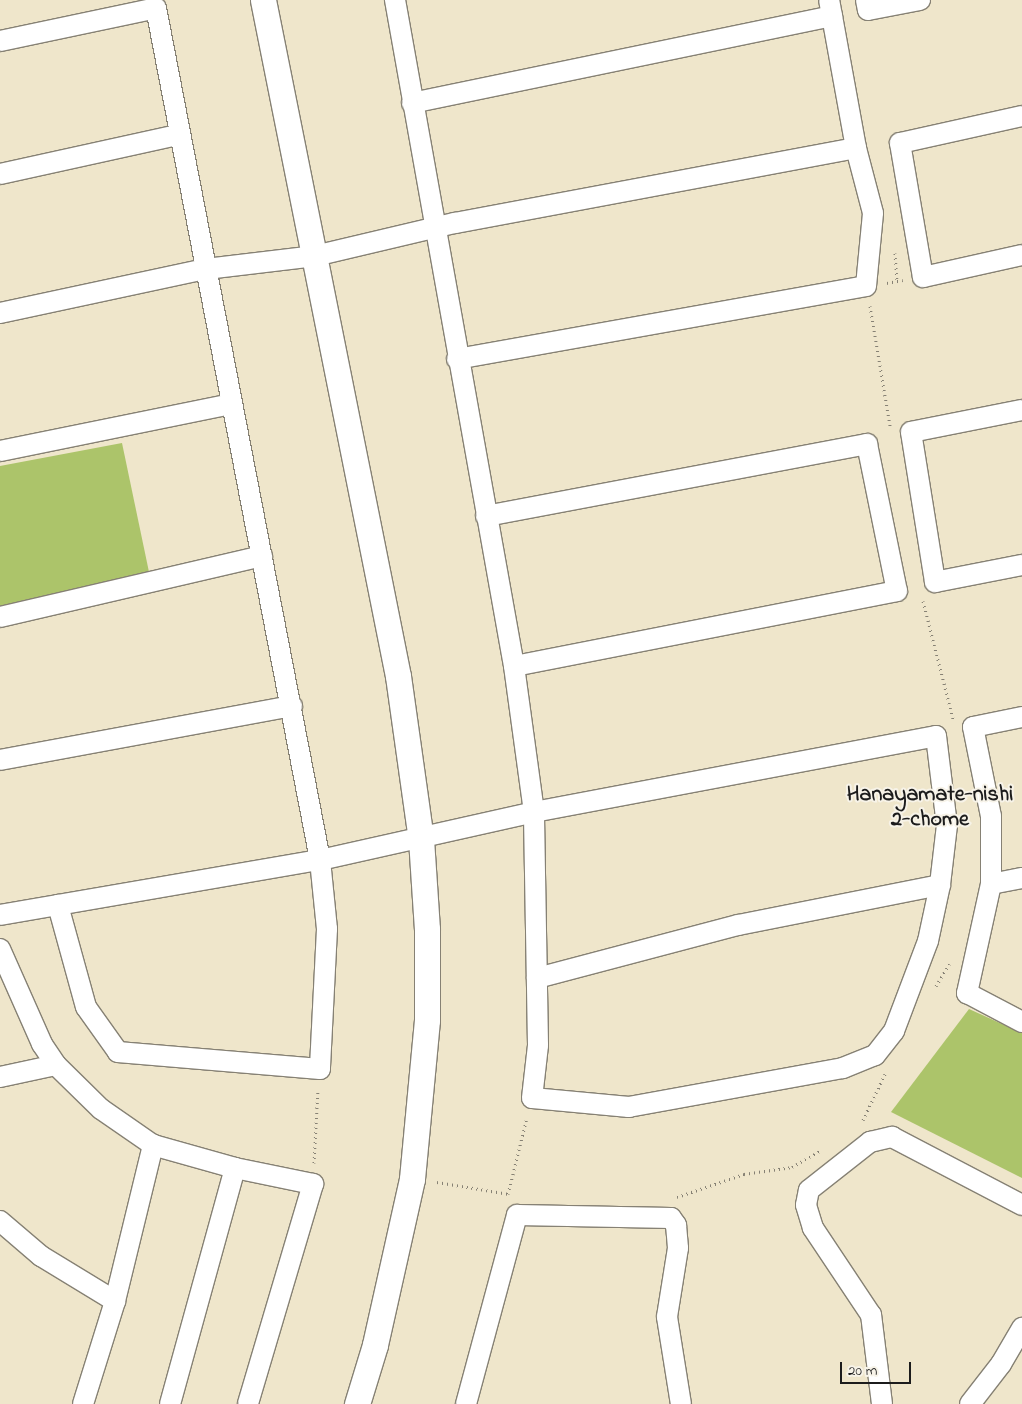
<!DOCTYPE html>
<style>
body{margin:0}
#map{position:relative;width:1022px;height:1404px;overflow:hidden;background:#efe6cb;font-family:"Indie Flower",sans-serif}
div>[style]{position:absolute}
[style*='--x']{left:calc(var(--x)*1px);top:calc(var(--y)*1px);width:calc(var(--w)*1px);rotate:calc(var(--a)*1deg)}
.green>*{inset:0;background:#acc46a}
.path>*{height:3px;margin-top:-1.5px;transform-origin:0;background:repeating-linear-gradient(90deg,#868174 0 1px,transparent 0 5px)}
.roads{filter:drop-shadow(1px 0 #868174) drop-shadow(-1px 0 #868174) drop-shadow(0 1px #868174) drop-shadow(0 -1px #868174)}
.minor>*{height:20px;margin:-10px;padding:0 10px;transform-origin:10px;border-radius:10px;background:#fff}
.tertiary>*{height:25px;margin:-12.5px;padding:0 12.5px;transform-origin:12.5px;border-radius:12.5px;background:#fff}
span{translate:-50% -50%;white-space:nowrap;text-align:center;line-height:1.15;-webkit-text-stroke:4px #f7f3e8;paint-order:stroke}
.neighbourhood-label{font-size:22px;color:#1c1c1c;font-weight:700}
.scale{position:absolute;left:840px;top:1362px;width:71px;height:22px;box-sizing:border-box;border:2px solid #1c1c1c;border-top:0;padding-left:6px;font-size:15px;line-height:18px;white-space:nowrap;color:#1c1c1c;-webkit-text-stroke:4px #f7f3e8;paint-order:stroke}
</style>
<div id="map">
<div class="green">
<i style="clip-path:polygon(122px 443px,149px 572px,0 606px,0 466px)"></i>
<i style="clip-path:polygon(969px 1009px,1022px 1033px,1022px 1178px,891px 1112px)"></i>
</div>
<div class="path">
<i style="--x:895;--y:253;--w:29;--a:86"></i>
<i style="--x:887;--y:283;--w:16;--a:-11"></i>
<i style="--x:870;--y:306;--w:122;--a:80.5"></i>
<i style="--x:923;--y:601;--w:122;--a:75.7"></i>
<i style="--x:936;--y:986;--w:26;--a:-59"></i>
<i style="--x:863;--y:1120;--w:51;--a:-64.4"></i>
<i style="--x:314;--y:1163;--w:73;--a:-86.9"></i>
<i style="--x:437;--y:1182;--w:73;--a:9.5"></i>
<i style="--x:508;--y:1194;--w:79;--a:-76.1"></i>
<i style="--x:677;--y:1197;--w:71;--a:-18.9"></i>
<i style="--x:744;--y:1174;--w:49;--a:-8.3"></i>
<i style="--x:792;--y:1167;--w:32;--a:-30"></i>
</div>
<div class="roads">
<div class="minor">
<i style="--x:866;--y:0;--w:10;--a:79"></i>
<i style="--x:868;--y:10;--w:53;--a:-10.9"></i>
<i style="--x:0;--y:41;--w:159;--a:-11.9"></i>
<i style="--x:156;--y:8;--w:868;--a:79.1"></i>
<i style="--x:320;--y:860;--w:69;--a:84.2"></i>
<i style="--x:327;--y:929;--w:140;--a:92.9"></i>
<i style="--x:320;--y:1069;--w:203;--a:-175.2"></i>
<i style="--x:118;--y:1052;--w:55;--a:-125.4"></i>
<i style="--x:86;--y:1007;--w:106;--a:-105.4"></i>
<i style="--x:412;--y:103;--w:429;--a:-11.7"></i>
<i style="--x:1022;--y:116;--w:125;--a:167.5"></i>
<i style="--x:900;--y:143;--w:136;--a:80.3"></i>
<i style="--x:923;--y:277;--w:101;--a:-12.5"></i>
<i style="--x:0;--y:174;--w:182;--a:-12.4"></i>
<i style="--x:0;--y:313;--w:211;--a:-12.1"></i>
<i style="--x:206;--y:269;--w:110;--a:-6.8"></i>
<i style="--x:315;--y:256;--w:144;--a:-13.3"></i>
<i style="--x:455;--y:223;--w:408;--a:-10.6"></i>
<i style="--x:457;--y:359;--w:415;--a:-10.1"></i>
<i style="--x:866;--y:286;--w:73;--a:-84.5"></i>
<i style="--x:873;--y:213;--w:67;--a:-104.7"></i>
<i style="--x:856;--y:148;--w:150;--a:-100.3"></i>
<i style="--x:1022;--y:410;--w:113;--a:168.8"></i>
<i style="--x:911;--y:432;--w:152;--a:80.9"></i>
<i style="--x:935;--y:582;--w:89;--a:-11.1"></i>
<i style="--x:0;--y:451;--w:236;--a:-11.5"></i>
<i style="--x:486;--y:516;--w:388;--a:-10.7"></i>
<i style="--x:867;--y:444;--w:150;--a:78.5"></i>
<i style="--x:897;--y:591;--w:390;--a:168.9"></i>
<i style="--x:0;--y:617;--w:269;--a:-13.1"></i>
<i style="--x:1022;--y:717;--w:50;--a:168.5"></i>
<i style="--x:973;--y:727;--w:91;--a:78.6"></i>
<i style="--x:991;--y:816;--w:68;--a:90"></i>
<i style="--x:991;--y:884;--w:112;--a:102.4"></i>
<i style="--x:967;--y:993;--w:62;--a:27.8"></i>
<i style="--x:0;--y:760;--w:297;--a:-10.5"></i>
<i style="--x:991;--y:884;--w:32;--a:-11"></i>
<i style="--x:0;--y:915;--w:325;--a:-9.8"></i>
<i style="--x:320;--y:860;--w:219;--a:-12.6"></i>
<i style="--x:534;--y:812;--w:409;--a:-10.7"></i>
<i style="--x:936;--y:736;--w:90;--a:83"></i>
<i style="--x:947;--y:825;--w:60;--a:96.7"></i>
<i style="--x:940;--y:885;--w:57;--a:102.1"></i>
<i style="--x:928;--y:941;--w:96;--a:110.7"></i>
<i style="--x:894;--y:1031;--w:31;--a:128"></i>
<i style="--x:875;--y:1055;--w:35;--a:158"></i>
<i style="--x:843;--y:1068;--w:218;--a:169.7"></i>
<i style="--x:629;--y:1107;--w:97;--a:-174.7"></i>
<i style="--x:532;--y:1098;--w:53;--a:-83.5"></i>
<i style="--x:538;--y:1045;--w:233;--a:-91"></i>
<i style="--x:534;--y:812;--w:147;--a:-97.8"></i>
<i style="--x:514;--y:666;--w:677;--a:-100.13"></i>
<i style="--x:0;--y:949;--w:104;--a:66.1"></i>
<i style="--x:42;--y:1044;--w:25;--a:56"></i>
<i style="--x:56;--y:1065;--w:63;--a:44.4"></i>
<i style="--x:101;--y:1109;--w:63;--a:34.7"></i>
<i style="--x:153;--y:1145;--w:85;--a:15.7"></i>
<i style="--x:235;--y:1168;--w:80;--a:11.6"></i>
<i style="--x:313;--y:1184;--w:229;--a:106.5"></i>
<i style="--x:537;--y:978;--w:208;--a:-14.8"></i>
<i style="--x:738;--y:925;--w:206;--a:-11.2"></i>
<i style="--x:0;--y:1077;--w:57;--a:-12.1"></i>
<i style="--x:0;--y:1221;--w:54;--a:40.5"></i>
<i style="--x:41;--y:1256;--w:87;--a:31.3"></i>
<i style="--x:83;--y:1404;--w:108;--a:-72.7"></i>
<i style="--x:115;--y:1301;--w:161;--a:-76.3"></i>
<i style="--x:170;--y:1404;--w:245;--a:-74.6"></i>
<i style="--x:466;--y:1404;--w:196;--a:-74.9"></i>
<i style="--x:517;--y:1215;--w:154;--a:1.1"></i>
<i style="--x:671;--y:1218;--w:9;--a:54"></i>
<i style="--x:676;--y:1225;--w:23;--a:85"></i>
<i style="--x:678;--y:1248;--w:70;--a:99.1"></i>
<i style="--x:667;--y:1317;--w:88;--a:80.9"></i>
<i style="--x:882;--y:1404;--w:90;--a:-97"></i>
<i style="--x:871;--y:1315;--w:105;--a:-123.7"></i>
<i style="--x:813;--y:1228;--w:24;--a:-107"></i>
<i style="--x:806;--y:1205;--w:15;--a:-79"></i>
<i style="--x:809;--y:1190;--w:78;--a:-38.2"></i>
<i style="--x:870;--y:1142;--w:23;--a:-13"></i>
<i style="--x:892;--y:1137;--w:147;--a:27.6"></i>
<i style="--x:970;--y:1404;--w:51;--a:-52.2"></i>
<i style="--x:1001;--y:1364;--w:42;--a:-59.7"></i>
</div>
<div class="tertiary">
<i style="--x:263;--y:0;--w:689;--a:78.71"></i>
<i style="--x:398;--y:676;--w:165;--a:82"></i>
<i style="--x:421;--y:839;--w:90;--a:86.2"></i>
<i style="--x:427;--y:929;--w:91;--a:90"></i>
<i style="--x:427;--y:1020;--w:160;--a:95.4"></i>
<i style="--x:412;--y:1179;--w:170;--a:102.6"></i>
<i style="--x:375;--y:1345;--w:62;--a:107"></i>
</div>
</div>
<div class="neighbourhood-label">
<span style="left:930px;top:808px">Hanayamate-nishi<br>2-chome</span>
</div>
<div class="scale">20 m</div>
</div>
